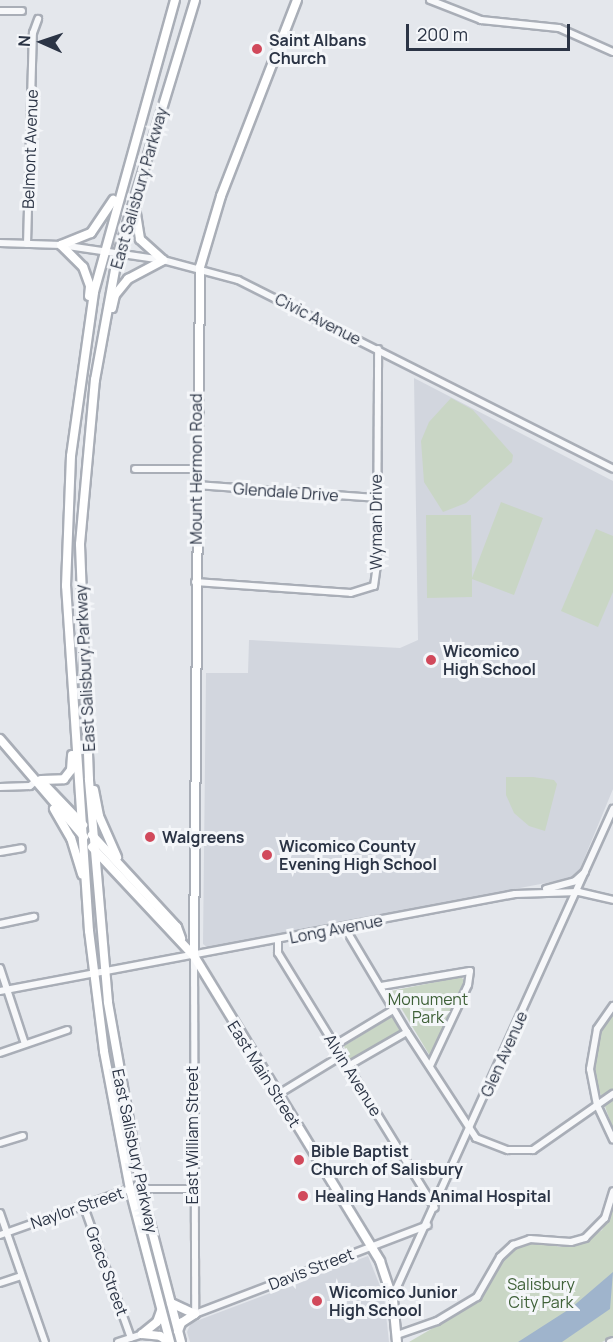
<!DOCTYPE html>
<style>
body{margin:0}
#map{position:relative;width:613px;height:1342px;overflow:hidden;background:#e4e7ec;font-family:Manrope,sans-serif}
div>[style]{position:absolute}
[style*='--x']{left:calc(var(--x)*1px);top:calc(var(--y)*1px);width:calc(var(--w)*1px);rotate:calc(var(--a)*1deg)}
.built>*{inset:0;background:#d2d6de}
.green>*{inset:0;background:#c9d6c5}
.water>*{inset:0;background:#9fb4cc}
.roads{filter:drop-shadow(2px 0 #a9aeb7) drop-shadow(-2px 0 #a9aeb7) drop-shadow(0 2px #a9aeb7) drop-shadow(0 -2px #a9aeb7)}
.minor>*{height:6px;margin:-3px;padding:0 3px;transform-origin:3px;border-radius:3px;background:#f7f8fa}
.major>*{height:8px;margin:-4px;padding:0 4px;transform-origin:4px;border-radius:4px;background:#fff}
.dots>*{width:16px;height:16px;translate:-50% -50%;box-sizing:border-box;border:3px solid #f4f6f9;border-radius:50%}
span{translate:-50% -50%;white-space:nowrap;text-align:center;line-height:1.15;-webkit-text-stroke:6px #f4f6f9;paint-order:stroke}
.poi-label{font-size:16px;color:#2b3445;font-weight:700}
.left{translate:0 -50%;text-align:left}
.street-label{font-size:16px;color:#2b3445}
.park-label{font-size:16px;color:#3f6138}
.north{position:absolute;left:12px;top:12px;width:60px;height:60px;-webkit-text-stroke:4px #f4f6f9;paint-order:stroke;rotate:273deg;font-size:16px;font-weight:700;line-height:24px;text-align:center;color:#2b3445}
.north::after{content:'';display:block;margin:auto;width:21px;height:27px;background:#2b3445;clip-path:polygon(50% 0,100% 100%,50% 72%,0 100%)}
.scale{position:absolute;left:406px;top:24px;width:164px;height:27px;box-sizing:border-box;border:3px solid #2b3445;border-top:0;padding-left:8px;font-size:18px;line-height:21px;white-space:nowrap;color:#2b3445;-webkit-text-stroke:4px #f4f6f9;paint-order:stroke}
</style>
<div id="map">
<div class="built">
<i style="clip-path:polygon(414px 378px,613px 481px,613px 789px,579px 871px,572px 878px,208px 948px,203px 944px,206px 673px,248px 673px,249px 640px,400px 648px,418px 640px)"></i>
<i style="clip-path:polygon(368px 1256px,384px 1296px,389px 1342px,190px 1342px,187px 1332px,191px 1323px)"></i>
</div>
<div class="green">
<i style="clip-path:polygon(451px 398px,473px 410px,513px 455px,512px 462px,466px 503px,443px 512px,424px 482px,421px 441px,429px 422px)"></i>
<i style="clip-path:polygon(501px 502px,543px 518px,514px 595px,472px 579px,472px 597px,427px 598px,426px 515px,471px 515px,472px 578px)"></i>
<i style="clip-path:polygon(596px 529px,613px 536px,613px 592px,598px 627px,561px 611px)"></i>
<i style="clip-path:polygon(506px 777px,533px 777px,554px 780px,557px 784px,545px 831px,529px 826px,514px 813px,506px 795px)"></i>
<i style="clip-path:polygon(461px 977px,467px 983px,430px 1056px,391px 991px)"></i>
<i style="clip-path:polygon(613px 1011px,613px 1129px,597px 1084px,595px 1064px,600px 1031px)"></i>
<i style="clip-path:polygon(393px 1016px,402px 1031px,350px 1061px,344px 1046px)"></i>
<i style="clip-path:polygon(613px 1209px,613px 1337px,602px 1342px,409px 1342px,474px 1304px,503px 1259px,515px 1248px,538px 1241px,560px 1247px,580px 1244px,602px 1230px)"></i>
</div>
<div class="water">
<i style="clip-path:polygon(613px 1272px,610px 1309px,562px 1342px,518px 1342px,571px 1308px)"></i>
</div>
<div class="roads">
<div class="minor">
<i style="--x:430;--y:0;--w:55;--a:21.4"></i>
<i style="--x:481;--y:20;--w:78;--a:5.9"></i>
<i style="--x:559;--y:28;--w:59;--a:24"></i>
<i style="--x:0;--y:11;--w:22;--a:0"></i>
<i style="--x:0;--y:243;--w:61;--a:1.9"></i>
<i style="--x:61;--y:245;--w:103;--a:8.4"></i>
<i style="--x:163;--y:260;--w:78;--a:14.9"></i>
<i style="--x:238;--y:280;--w:420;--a:26.7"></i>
<i style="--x:27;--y:244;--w:211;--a:-88.4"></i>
<i style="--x:33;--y:33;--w:15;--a:-70"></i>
<i style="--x:135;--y:469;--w:61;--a:0"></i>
<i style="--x:196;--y:485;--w:180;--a:4.1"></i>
<i style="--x:195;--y:582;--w:156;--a:4"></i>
<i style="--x:351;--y:593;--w:24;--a:-17"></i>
<i style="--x:374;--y:586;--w:21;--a:-82"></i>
<i style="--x:377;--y:565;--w:216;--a:-89.7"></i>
<i style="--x:0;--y:787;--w:30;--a:-2"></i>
<i style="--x:30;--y:786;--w:9;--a:-41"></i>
<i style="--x:0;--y:852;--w:22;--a:-10"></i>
<i style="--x:546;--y:889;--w:30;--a:-15"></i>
<i style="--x:575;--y:881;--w:13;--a:-42"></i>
<i style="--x:0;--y:924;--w:35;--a:-12"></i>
<i style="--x:345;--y:928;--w:121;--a:59.2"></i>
<i style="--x:407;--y:1032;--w:126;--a:56.9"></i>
<i style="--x:476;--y:1138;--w:34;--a:21"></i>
<i style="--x:508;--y:1150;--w:25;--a:0"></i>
<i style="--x:533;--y:1150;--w:98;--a:-35"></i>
<i style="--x:278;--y:941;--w:12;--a:90"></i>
<i style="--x:278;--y:953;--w:299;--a:58.4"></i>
<i style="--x:194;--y:959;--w:355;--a:89.8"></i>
<i style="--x:195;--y:1314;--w:249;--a:-20.9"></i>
<i style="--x:0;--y:968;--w:80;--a:71.8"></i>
<i style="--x:381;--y:986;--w:90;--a:-9.6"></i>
<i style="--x:470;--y:971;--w:14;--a:98"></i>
<i style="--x:468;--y:985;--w:89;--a:115.1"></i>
<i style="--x:0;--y:991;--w:524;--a:-10.67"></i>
<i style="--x:515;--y:894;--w:64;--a:-1.8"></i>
<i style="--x:579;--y:892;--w:35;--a:13"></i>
<i style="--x:613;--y:1006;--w:28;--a:125"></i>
<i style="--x:597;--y:1029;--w:41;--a:99.9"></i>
<i style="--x:590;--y:1069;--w:37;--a:79"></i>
<i style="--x:597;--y:1105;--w:38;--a:65"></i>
<i style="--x:335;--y:1045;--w:68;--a:-31.1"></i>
<i style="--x:0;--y:1053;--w:71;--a:-18.9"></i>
<i style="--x:348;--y:1066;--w:68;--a:-30"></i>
<i style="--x:277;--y:1095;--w:75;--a:-31.4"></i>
<i style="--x:0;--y:1143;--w:24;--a:-17"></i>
<i style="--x:83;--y:1204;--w:142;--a:70.3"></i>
<i style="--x:0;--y:1213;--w:137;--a:70.8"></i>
<i style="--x:0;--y:1235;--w:138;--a:-19.5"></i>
<i style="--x:130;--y:1189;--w:62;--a:0"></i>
<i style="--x:0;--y:1283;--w:22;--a:-18"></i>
<i style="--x:392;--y:1298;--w:537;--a:-65.68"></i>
<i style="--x:397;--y:1335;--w:42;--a:-19.3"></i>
<i style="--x:437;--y:1321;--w:47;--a:-31"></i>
<i style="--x:477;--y:1297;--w:46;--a:-60.1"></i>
<i style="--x:500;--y:1257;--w:18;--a:-43"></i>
<i style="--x:513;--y:1245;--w:18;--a:-19"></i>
<i style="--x:530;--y:1239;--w:41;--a:4.2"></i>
<i style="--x:571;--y:1242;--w:15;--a:-16"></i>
<i style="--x:585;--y:1238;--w:28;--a:-45"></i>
<i style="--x:605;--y:1218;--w:28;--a:-73"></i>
<i style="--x:118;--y:1342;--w:25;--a:-18"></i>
<i style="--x:610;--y:1342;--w:3;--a:-18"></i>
</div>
<div class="major">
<i style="--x:89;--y:296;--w:10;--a:-84"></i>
<i style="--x:90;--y:286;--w:20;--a:-110"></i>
<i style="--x:83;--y:267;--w:31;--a:-135"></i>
<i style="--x:61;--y:245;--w:32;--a:-22"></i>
<i style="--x:91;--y:233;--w:40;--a:-56"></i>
<i style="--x:112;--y:308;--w:13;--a:-77"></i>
<i style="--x:115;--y:295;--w:21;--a:-51"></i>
<i style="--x:128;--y:279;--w:40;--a:-28"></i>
<i style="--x:163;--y:260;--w:31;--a:-138"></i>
<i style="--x:140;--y:239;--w:30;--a:-99"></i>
<i style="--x:0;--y:739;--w:129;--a:49.4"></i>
<i style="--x:41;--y:780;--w:23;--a:-2"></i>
<i style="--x:64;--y:779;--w:11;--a:-52"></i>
<i style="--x:71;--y:770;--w:15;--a:-86"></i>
<i style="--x:41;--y:781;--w:61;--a:46.3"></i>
<i style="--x:94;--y:790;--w:26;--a:79"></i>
<i style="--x:99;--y:816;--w:45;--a:66.3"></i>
<i style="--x:54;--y:809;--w:34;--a:60"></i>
<i style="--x:71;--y:838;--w:38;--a:73"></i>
<i style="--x:92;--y:835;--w:125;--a:47.3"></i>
<i style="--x:177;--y:927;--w:12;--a:70"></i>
<i style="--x:92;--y:847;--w:149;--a:46.9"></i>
<i style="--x:194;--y:956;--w:357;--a:58.6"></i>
<i style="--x:380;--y:1261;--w:41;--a:71.6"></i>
<i style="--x:393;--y:1300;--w:42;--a:84.6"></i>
<i style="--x:194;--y:956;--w:689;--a:-89.5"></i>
<i style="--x:200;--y:267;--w:74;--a:-73.5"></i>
<i style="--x:221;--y:196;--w:210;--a:-68.8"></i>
<i style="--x:171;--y:1303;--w:26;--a:25"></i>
<i style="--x:178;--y:1331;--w:9;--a:-69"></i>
<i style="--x:181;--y:1323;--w:17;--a:-33"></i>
<i style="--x:142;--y:1334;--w:19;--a:-39"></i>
<i style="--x:157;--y:1322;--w:12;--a:-70"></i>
<i style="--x:142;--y:1334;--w:18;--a:6"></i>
<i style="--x:160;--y:1336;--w:11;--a:34"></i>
<i style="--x:170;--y:1342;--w:158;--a:-104.7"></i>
<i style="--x:130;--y:1189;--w:140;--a:-100.7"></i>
<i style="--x:104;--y:1051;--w:121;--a:-97.1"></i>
<i style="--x:89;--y:931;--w:346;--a:-93.8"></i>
<i style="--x:66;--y:586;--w:130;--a:-87.8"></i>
<i style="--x:71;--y:456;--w:166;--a:-82"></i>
<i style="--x:94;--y:292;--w:303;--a:-74.5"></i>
<i style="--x:181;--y:1342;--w:159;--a:-104.6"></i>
<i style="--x:141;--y:1188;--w:189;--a:-100.1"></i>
<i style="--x:108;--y:1002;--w:224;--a:-94.9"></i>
<i style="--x:89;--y:779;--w:235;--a:-92.2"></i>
<i style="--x:80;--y:544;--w:165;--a:-84.8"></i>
<i style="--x:95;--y:380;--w:128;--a:-79.7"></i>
<i style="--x:118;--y:254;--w:265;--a:-73.1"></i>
</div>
</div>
<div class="dots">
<i style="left:257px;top:49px;background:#d1495b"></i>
<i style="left:431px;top:660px;background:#d1495b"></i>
<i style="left:150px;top:837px;background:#d1495b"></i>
<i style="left:267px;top:855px;background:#d1495b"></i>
<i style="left:299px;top:1160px;background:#d1495b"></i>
<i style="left:303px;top:1196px;background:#d1495b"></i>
<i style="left:317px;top:1301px;background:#d1495b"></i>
</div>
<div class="poi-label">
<span class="left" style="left:269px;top:49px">Saint Albans<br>Church</span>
<span class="left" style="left:443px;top:660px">Wicomico<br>High School</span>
<span class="left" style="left:162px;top:837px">Walgreens</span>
<span class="left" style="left:279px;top:855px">Wicomico County<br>Evening High School</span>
<span class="left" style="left:311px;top:1160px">Bible Baptist<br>Church of Salisbury</span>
<span class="left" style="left:315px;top:1196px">Healing Hands Animal Hospital</span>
<span class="left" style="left:329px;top:1301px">Wicomico Junior<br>High School</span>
</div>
<div class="street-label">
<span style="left:30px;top:149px;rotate:-88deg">Belmont Avenue</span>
<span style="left:139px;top:188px;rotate:-74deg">East Salisbury Parkway</span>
<span style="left:318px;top:319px;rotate:27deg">Civic Avenue</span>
<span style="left:196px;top:469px;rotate:-90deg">Mount Hermon Road</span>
<span style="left:286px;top:492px;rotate:4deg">Glendale Drive</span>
<span style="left:376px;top:522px;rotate:-90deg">Wyman Drive</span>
<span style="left:85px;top:668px;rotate:-93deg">East Salisbury Parkway</span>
<span style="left:336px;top:929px;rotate:-11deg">Long Avenue</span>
<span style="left:504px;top:1054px;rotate:-66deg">Glen Avenue</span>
<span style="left:264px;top:1074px;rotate:58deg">East Main Street</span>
<span style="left:353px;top:1075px;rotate:58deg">Alvin Avenue</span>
<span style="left:192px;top:1135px;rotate:-90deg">East William Street</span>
<span style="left:135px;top:1151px;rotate:78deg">East Salisbury Parkway</span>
<span style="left:77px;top:1208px;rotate:-19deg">Naylor Street</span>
<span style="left:311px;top:1269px;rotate:-21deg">Davis Street</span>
<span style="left:107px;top:1271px;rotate:70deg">Grace Street</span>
</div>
<div class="park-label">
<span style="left:428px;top:1008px">Monument<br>Park</span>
<span style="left:541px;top:1293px">Salisbury<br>City Park</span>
</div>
<div class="north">N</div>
<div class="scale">200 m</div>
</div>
